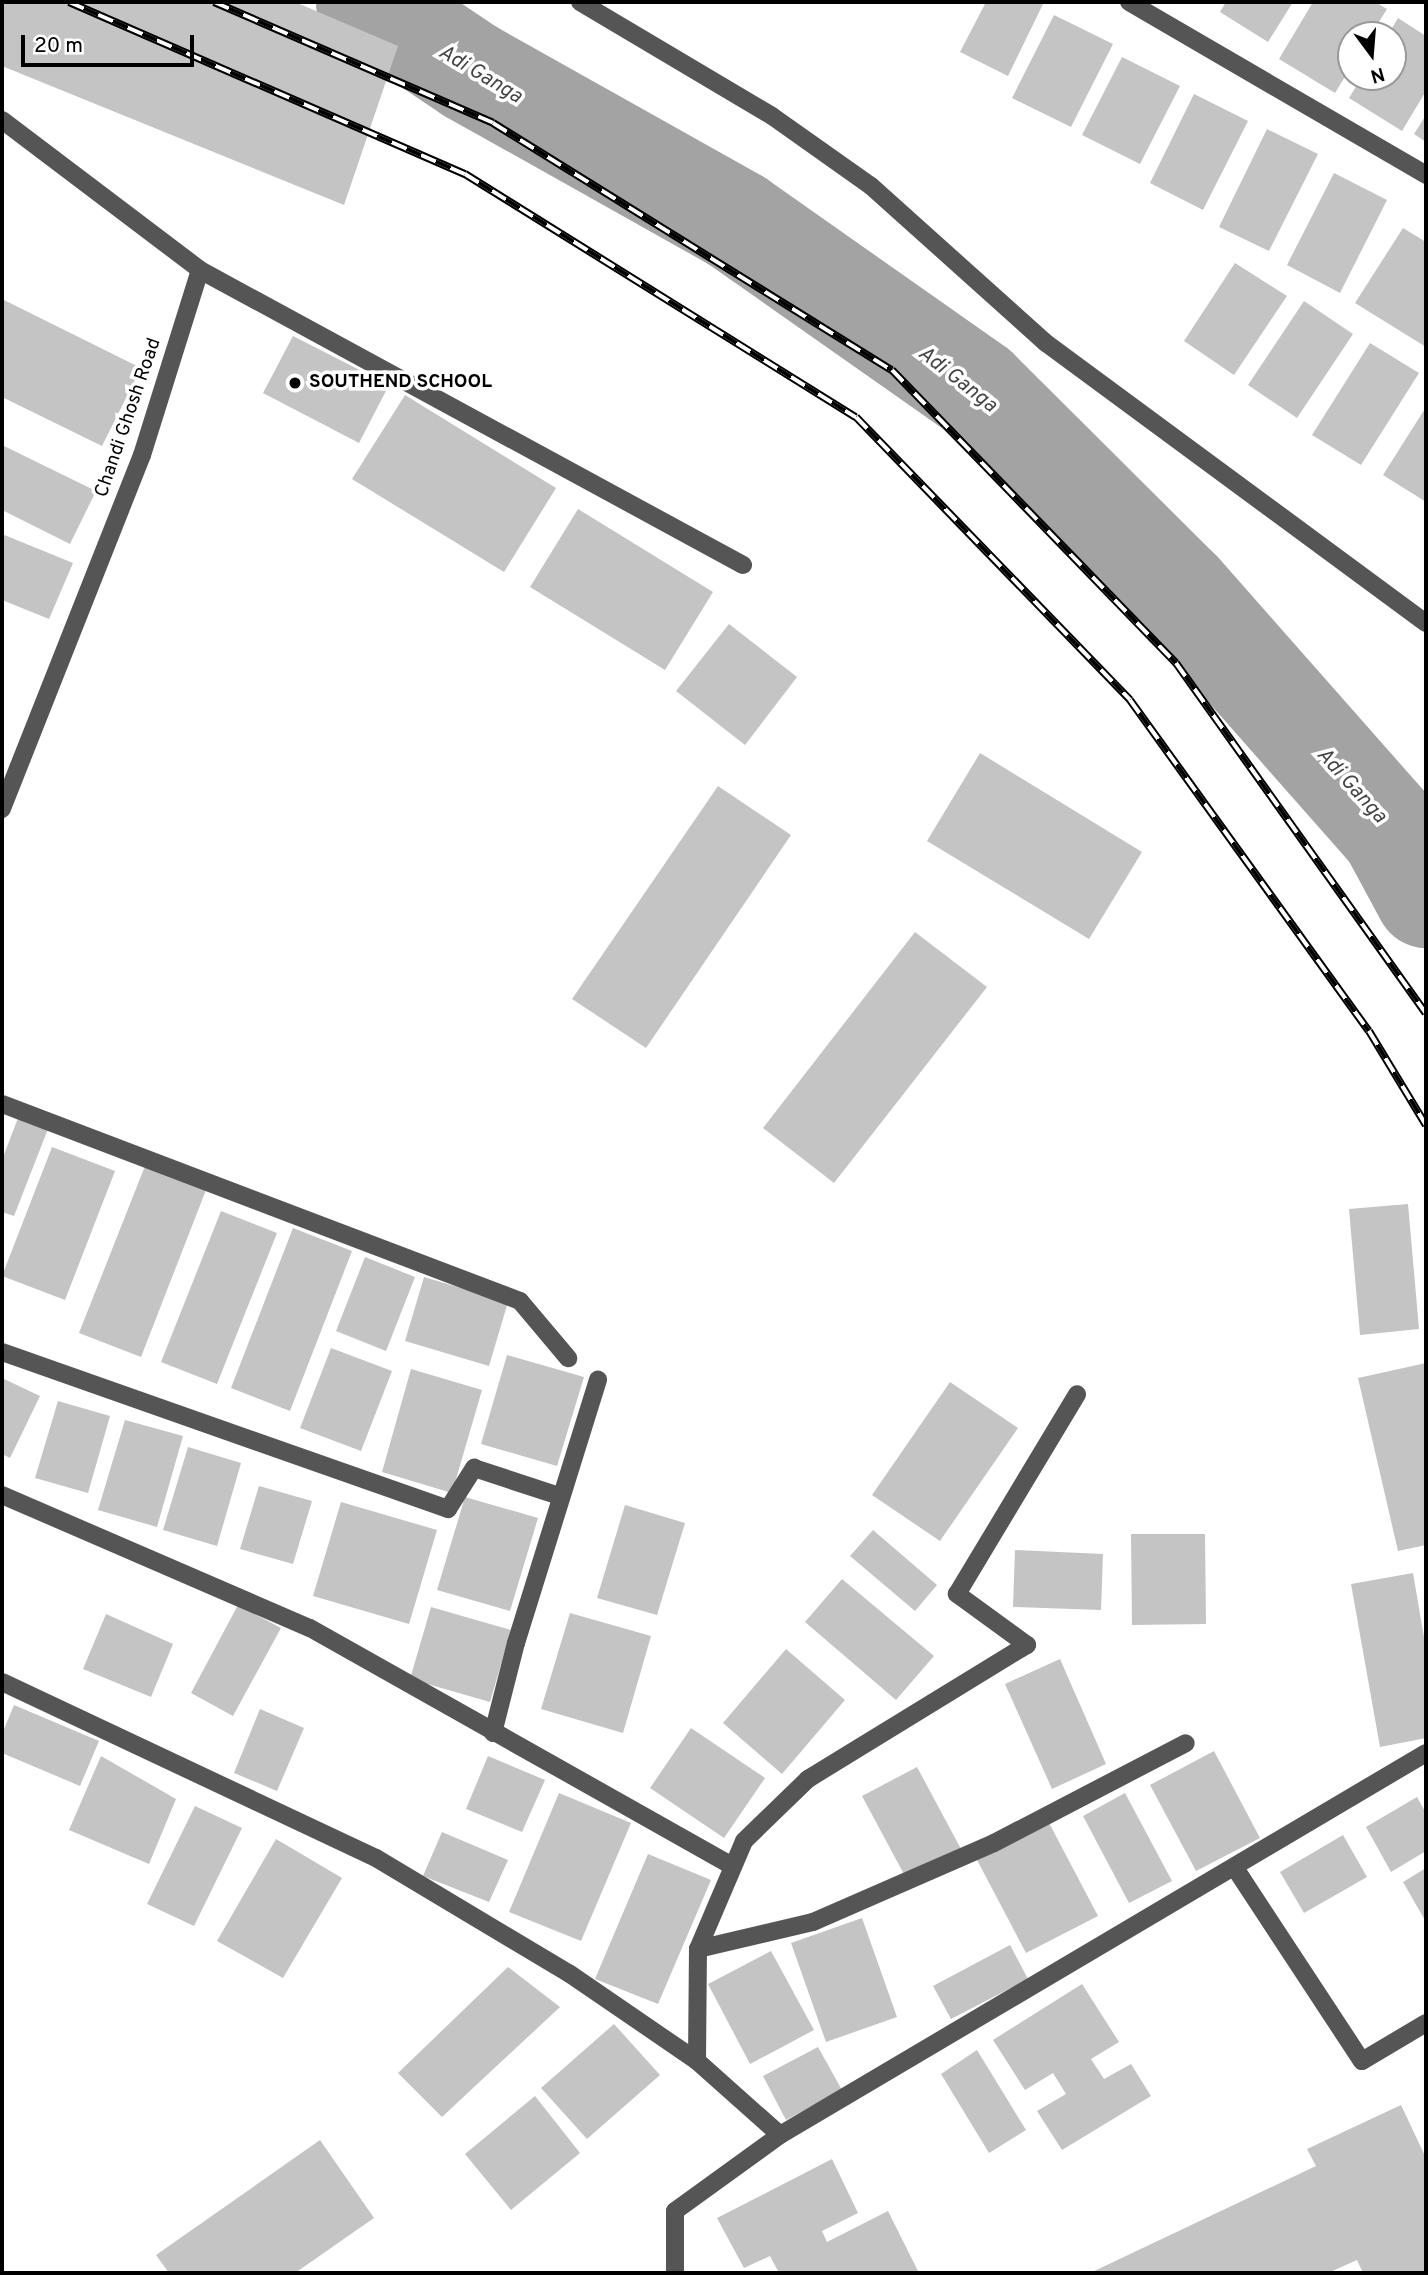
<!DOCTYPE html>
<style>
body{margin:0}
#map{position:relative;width:1428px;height:2275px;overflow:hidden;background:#fff;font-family:Overpass,sans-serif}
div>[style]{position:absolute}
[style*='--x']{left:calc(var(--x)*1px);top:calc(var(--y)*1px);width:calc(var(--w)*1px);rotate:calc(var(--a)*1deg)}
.river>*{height:103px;margin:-51.5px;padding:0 51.5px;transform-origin:51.5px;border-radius:51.5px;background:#a3a3a3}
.building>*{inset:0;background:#c4c4c4}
.minor>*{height:18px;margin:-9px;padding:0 9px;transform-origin:9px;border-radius:9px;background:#555}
.rail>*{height:8px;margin-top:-4px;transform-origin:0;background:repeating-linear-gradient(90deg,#fff 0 16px,#000 0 32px);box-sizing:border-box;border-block:2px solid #000}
.dots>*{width:19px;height:19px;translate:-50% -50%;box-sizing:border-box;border:4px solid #fff;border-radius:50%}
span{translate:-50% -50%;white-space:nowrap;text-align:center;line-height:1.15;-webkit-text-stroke:7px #fff;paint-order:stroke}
.poi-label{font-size:19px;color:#000;font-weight:700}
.left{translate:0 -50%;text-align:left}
.street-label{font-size:19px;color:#000}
.water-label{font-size:21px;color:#444;font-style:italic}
.frame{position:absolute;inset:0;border:4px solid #000;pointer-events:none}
.north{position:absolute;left:1337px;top:21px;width:70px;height:70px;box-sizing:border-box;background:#fff;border:2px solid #999;border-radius:50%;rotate:164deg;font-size:19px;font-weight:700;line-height:28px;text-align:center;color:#000}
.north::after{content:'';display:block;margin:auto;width:24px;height:32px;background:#000;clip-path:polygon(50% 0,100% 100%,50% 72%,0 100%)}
.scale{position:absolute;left:21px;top:35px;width:173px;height:32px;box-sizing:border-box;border:4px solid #000;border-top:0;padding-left:9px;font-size:21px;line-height:24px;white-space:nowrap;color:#000;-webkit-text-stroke:5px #fff;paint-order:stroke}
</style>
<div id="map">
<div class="river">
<i style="--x:367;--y:2;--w:124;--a:33.8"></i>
<i style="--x:470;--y:71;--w:306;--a:29.3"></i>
<i style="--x:737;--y:221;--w:292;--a:35.1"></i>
<i style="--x:976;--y:389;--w:288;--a:44.9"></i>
<i style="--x:1180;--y:592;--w:319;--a:48.6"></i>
<i style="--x:1391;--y:831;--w:74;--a:61.7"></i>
</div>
<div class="building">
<i style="clip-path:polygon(2px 2px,295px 2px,398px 46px,344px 205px,2px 66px)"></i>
<i style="clip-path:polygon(986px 2px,1044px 2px,1008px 76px,960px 52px)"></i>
<i style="clip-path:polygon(1226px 2px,1293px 2px,1268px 42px,1220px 12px)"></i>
<i style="clip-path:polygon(1313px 2px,1375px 2px,1387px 9px,1371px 35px,1351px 35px,1351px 67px,1335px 93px,1279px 59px)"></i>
<i style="clip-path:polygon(1054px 15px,1113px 44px,1071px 127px,1012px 98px)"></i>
<i style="clip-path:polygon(1398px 18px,1426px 36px,1426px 91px,1402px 131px,1349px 98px,1362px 77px,1393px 77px,1393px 35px,1388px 35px)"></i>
<i style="clip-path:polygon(1122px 57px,1180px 86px,1140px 164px,1082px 135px)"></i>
<i style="clip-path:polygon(1194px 94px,1248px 121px,1203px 210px,1150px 183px)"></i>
<i style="clip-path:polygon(1426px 115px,1426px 142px,1414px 134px)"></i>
<i style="clip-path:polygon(1267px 129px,1318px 154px,1269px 251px,1219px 227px)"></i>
<i style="clip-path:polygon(1334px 173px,1387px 200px,1340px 293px,1287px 265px)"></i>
<i style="clip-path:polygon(1403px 228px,1426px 242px,1426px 347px,1355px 303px)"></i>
<i style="clip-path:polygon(1235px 263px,1287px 296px,1234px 375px,1184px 341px)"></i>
<i style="clip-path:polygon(2px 299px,141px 368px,102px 446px,2px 397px)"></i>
<i style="clip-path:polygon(1304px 301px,1353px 334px,1297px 418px,1248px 385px)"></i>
<i style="clip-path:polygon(293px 336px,389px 385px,359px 443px,263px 393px)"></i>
<i style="clip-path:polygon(1370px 343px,1419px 373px,1361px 465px,1312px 435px)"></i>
<i style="clip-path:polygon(405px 395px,556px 488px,504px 572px,352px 479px)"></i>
<i style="clip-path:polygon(1426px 407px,1426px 502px,1383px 475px)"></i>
<i style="clip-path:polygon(2px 445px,96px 491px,70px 544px,2px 510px)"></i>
<i style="clip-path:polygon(578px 509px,713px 592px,665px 670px,530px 587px)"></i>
<i style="clip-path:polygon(2px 534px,73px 563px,49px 619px,2px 600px)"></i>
<i style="clip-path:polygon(729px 624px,797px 677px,745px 745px,676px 691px)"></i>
<i style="clip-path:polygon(980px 753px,1142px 852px,1089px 939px,927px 841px)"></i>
<i style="clip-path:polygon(718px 786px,791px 835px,646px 1048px,572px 999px)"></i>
<i style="clip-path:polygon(915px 932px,987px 987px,834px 1183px,763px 1128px)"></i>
<i style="clip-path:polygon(18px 1118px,48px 1129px,14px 1216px,2px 1212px,2px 1160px)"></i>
<i style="clip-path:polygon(52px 1147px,115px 1171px,65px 1300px,2px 1276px)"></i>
<i style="clip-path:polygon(145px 1166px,206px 1190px,141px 1357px,79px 1333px)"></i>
<i style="clip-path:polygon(1408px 1204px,1419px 1329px,1360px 1335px,1349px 1209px)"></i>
<i style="clip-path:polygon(221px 1211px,277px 1233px,217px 1384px,161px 1362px)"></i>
<i style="clip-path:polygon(293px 1228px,352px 1251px,290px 1411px,231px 1388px)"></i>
<i style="clip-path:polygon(365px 1257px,415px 1277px,386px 1351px,336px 1331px)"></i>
<i style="clip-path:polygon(424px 1277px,508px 1302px,489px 1366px,405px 1341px)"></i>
<i style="clip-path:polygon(331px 1348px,392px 1371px,361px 1451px,300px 1428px)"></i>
<i style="clip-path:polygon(507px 1355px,584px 1377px,557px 1466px,481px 1444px)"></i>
<i style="clip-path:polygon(1426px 1363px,1426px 1545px,1398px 1551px,1358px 1378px)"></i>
<i style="clip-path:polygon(411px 1369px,482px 1390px,452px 1493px,382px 1472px)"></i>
<i style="clip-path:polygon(2px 1378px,40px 1396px,10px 1458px,2px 1454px)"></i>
<i style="clip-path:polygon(950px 1382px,1018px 1428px,940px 1541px,872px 1495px)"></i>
<i style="clip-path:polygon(58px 1401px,110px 1416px,88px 1493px,35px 1478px)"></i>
<i style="clip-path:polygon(125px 1420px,183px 1436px,157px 1527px,98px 1510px)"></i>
<i style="clip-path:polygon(188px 1447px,241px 1463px,217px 1546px,163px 1530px)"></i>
<i style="clip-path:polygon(259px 1486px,312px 1501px,293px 1564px,240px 1549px)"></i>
<i style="clip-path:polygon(465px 1497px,538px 1518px,510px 1611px,437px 1590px)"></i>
<i style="clip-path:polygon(341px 1502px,437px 1530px,409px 1624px,313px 1596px)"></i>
<i style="clip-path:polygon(625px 1505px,685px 1523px,657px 1615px,597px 1598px)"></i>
<i style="clip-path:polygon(873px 1530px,937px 1585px,915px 1611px,850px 1556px)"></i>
<i style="clip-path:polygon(1131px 1534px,1205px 1534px,1206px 1624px,1132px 1625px)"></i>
<i style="clip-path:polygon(1015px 1550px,1103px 1554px,1101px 1610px,1013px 1607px)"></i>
<i style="clip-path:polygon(1413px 1573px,1426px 1649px,1426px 1738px,1380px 1747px,1351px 1584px)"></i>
<i style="clip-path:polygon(842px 1579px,934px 1656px,896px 1700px,805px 1622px)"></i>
<i style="clip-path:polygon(238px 1605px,281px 1628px,233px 1716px,191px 1693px)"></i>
<i style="clip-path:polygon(431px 1607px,511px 1630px,490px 1702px,410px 1679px)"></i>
<i style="clip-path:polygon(570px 1613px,651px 1636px,623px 1733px,541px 1709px)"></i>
<i style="clip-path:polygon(106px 1614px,173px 1644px,151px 1697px,83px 1669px)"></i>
<i style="clip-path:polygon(786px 1649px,845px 1700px,782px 1774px,723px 1723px)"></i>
<i style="clip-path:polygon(1060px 1659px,1106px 1764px,1052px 1789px,1005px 1684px)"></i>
<i style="clip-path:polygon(14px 1705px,99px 1741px,80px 1786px,2px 1753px,2px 1734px)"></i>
<i style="clip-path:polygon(260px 1709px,304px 1728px,277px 1791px,234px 1773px)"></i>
<i style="clip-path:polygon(691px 1728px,765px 1778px,724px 1838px,650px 1788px)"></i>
<i style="clip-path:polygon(1214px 1751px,1260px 1838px,1196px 1871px,1150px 1785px)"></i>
<i style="clip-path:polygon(101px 1756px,176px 1799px,149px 1864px,69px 1830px)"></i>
<i style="clip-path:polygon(488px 1756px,545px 1780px,522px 1832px,466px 1809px)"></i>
<i style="clip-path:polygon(917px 1767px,961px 1849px,906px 1878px,862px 1796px)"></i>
<i style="clip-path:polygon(559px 1793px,631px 1823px,581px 1941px,509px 1912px)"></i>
<i style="clip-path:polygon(1125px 1793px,1172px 1881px,1129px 1903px,1083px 1816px)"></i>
<i style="clip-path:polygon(1417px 1797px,1426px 1813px,1426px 1851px,1391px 1872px,1366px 1827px)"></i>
<i style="clip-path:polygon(195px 1806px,242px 1828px,194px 1926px,147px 1904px)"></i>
<i style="clip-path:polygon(1048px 1821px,1098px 1916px,1026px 1953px,976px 1858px)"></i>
<i style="clip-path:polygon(442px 1832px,508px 1860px,489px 1902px,423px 1876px)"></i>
<i style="clip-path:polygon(1343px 1835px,1367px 1877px,1304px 1913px,1280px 1872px)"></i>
<i style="clip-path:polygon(276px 1839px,342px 1878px,283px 1978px,217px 1941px)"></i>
<i style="clip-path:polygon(648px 1854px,711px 1880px,658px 2004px,595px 1979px)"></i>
<i style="clip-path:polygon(1426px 1868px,1426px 1922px,1403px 1882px)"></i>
<i style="clip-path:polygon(862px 1918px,897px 2017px,826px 2042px,791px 1943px)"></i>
<i style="clip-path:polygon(1010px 1945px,1028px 1979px,951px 2019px,933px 1986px)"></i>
<i style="clip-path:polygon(771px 1951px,814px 2030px,750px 2064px,708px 1984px)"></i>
<i style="clip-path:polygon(508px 1967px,560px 2007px,442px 2117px,398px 2073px)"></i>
<i style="clip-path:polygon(1082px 1984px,1119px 2042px,1091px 2059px,1104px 2079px,1131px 2064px,1151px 2096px,1062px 2150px,1037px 2111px,1066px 2094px,1053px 2073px,1025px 2090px,993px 2040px)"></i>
<i style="clip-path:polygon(614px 2024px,660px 2075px,587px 2139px,541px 2088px)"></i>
<i style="clip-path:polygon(818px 2047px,842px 2090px,786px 2120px,763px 2076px)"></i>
<i style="clip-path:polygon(977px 2050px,1026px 2130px,989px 2153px,941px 2074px)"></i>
<i style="clip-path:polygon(535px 2096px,580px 2153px,511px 2210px,465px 2154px)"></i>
<i style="clip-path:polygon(1401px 2105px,1426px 2158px,1426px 2273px,1363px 2273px,1357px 2260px,1328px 2273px,1090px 2273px,1316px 2166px,1307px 2149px)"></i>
<i style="clip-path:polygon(320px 2140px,374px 2218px,295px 2273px,169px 2273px,156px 2255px)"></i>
<i style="clip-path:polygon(832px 2159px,858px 2213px,822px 2231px,827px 2242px,888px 2211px,919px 2273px,779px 2273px,770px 2256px,744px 2268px,717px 2218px)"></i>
</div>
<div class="minor">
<i style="--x:580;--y:2;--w:223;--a:30.7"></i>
<i style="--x:772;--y:116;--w:121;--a:35.3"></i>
<i style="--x:871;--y:186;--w:235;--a:41.9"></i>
<i style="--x:1046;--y:343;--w:472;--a:36.4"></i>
<i style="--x:1129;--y:2;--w:344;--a:30.2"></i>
<i style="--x:2;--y:120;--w:248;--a:37.1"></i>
<i style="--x:200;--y:270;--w:194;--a:107.4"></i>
<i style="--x:142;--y:455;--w:381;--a:111.6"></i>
<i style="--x:200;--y:270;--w:618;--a:28.51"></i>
<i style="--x:2;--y:1104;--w:554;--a:20.82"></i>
<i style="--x:520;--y:1301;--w:75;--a:49.9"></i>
<i style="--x:2;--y:1352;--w:473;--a:19.4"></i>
<i style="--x:448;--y:1509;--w:49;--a:-57.6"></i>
<i style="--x:474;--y:1468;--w:89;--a:18.2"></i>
<i style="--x:2;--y:1495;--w:335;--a:23.4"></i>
<i style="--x:310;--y:1628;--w:485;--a:29.4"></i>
<i style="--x:2;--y:1682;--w:413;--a:25.2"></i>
<i style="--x:376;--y:1858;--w:226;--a:30.9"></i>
<i style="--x:570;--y:1974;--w:154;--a:34.4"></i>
<i style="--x:697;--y:2061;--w:111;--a:41.7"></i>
<i style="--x:493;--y:1733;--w:93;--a:-75.7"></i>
<i style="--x:516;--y:1643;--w:276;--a:-72.7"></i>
<i style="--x:1235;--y:1868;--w:231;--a:56.7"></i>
<i style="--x:1362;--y:2061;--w:74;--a:-30.7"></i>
<i style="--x:698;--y:1949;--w:118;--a:-13.2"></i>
<i style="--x:813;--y:1922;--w:197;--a:-23.6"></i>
<i style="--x:994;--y:1843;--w:216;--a:-27.5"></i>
<i style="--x:697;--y:2061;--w:112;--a:-89.5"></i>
<i style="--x:698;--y:1949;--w:117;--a:-66.9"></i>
<i style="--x:744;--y:1841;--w:89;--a:-44.1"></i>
<i style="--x:808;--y:1779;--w:257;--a:-31.5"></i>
<i style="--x:1027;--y:1645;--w:87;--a:-143.9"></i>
<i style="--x:957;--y:1594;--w:233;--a:-59"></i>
<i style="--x:675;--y:2273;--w:62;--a:-90"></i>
<i style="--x:675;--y:2211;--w:130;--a:-35.9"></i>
<i style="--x:780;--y:2135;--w:750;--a:-30.6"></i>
</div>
<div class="rail">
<i style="--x:69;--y:2;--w:432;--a:23.5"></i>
<i style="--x:465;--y:174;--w:460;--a:31.9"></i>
<i style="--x:856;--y:417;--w:394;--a:45.9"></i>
<i style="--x:1130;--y:700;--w:408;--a:54.2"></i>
<i style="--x:1369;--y:1031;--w:110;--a:58.8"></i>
<i style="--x:214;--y:2;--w:304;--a:23.4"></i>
<i style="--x:493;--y:123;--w:469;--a:31.8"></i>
<i style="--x:892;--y:370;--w:408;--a:45.9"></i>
<i style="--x:1176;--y:663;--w:430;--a:54.5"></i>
</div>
<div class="dots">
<i style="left:295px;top:383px;background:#000"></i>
</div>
<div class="poi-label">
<span class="left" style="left:309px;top:383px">SOUTHEND SCHOOL</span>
</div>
<div class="street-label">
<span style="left:129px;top:418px;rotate:-71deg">Chandi Ghosh Road</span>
</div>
<div class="water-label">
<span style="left:480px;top:75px;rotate:31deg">Adi Ganga</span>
<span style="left:957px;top:380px;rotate:38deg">Adi Ganga</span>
<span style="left:1351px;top:786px;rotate:48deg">Adi Ganga</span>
</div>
<div class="frame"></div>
<div class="north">N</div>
<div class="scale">20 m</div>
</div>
